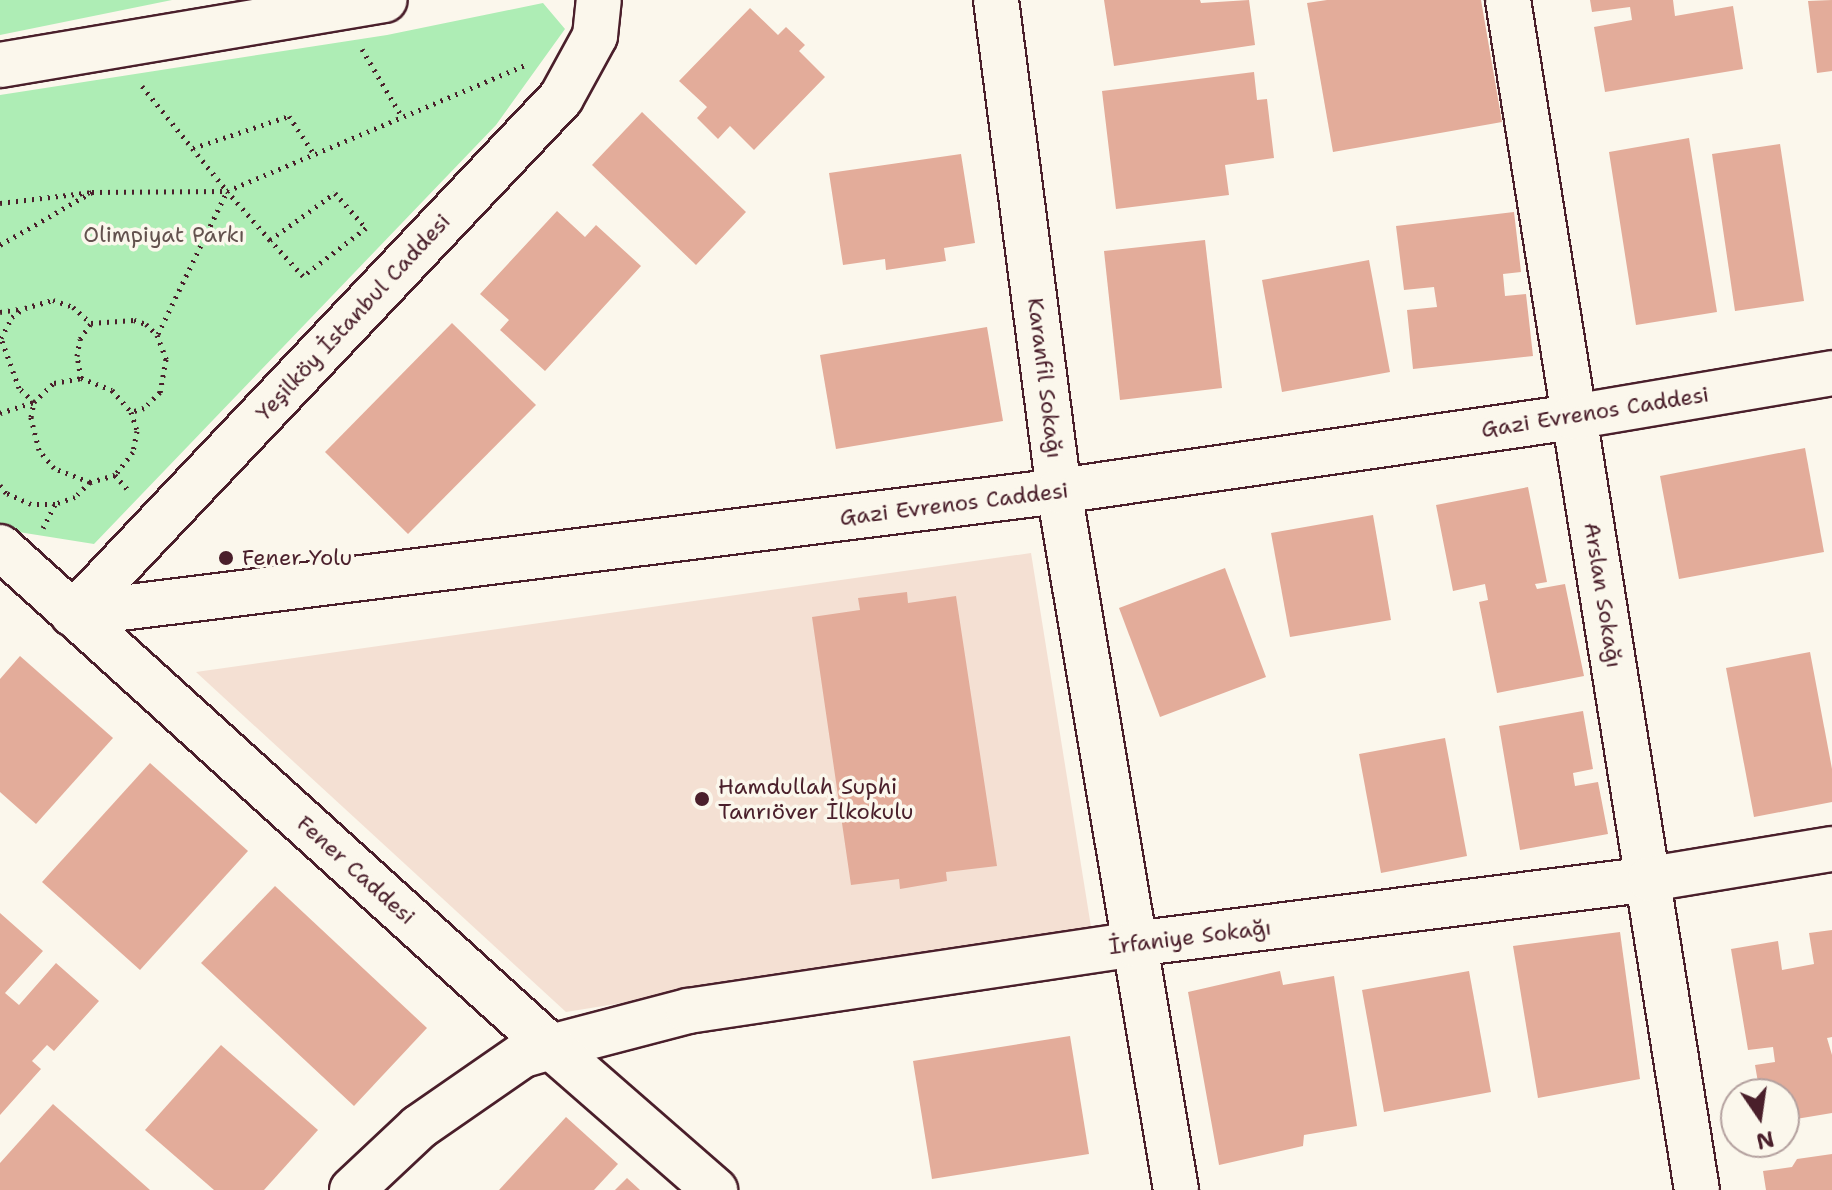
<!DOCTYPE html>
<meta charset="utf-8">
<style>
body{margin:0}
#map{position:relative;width:1832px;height:1190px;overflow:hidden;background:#fbf7ec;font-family:"Shantell Sans",sans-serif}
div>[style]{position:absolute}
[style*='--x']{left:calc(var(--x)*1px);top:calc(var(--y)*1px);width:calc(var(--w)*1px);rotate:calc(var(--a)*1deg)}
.built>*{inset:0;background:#f4e0d3}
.green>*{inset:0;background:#aeedb5}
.building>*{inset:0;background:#e3ac9a}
.path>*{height:5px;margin-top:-2.5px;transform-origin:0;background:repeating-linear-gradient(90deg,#4a1f2b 0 2px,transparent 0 8px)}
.roads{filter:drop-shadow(2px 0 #4a1f2b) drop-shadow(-2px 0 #4a1f2b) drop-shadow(0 2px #4a1f2b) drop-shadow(0 -2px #4a1f2b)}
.street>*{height:44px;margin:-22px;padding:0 22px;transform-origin:22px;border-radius:22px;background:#fbf7ec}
.secondary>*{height:44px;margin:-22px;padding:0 22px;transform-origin:22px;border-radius:22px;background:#fbf7ec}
.dots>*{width:22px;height:22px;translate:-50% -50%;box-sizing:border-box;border:4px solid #fbf7ec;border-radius:50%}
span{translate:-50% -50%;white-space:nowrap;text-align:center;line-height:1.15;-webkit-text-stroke:7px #fbf7ec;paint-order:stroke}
.park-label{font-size:22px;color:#63524e}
.street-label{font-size:22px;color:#4a1f2b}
.poi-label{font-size:22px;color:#4a1f2b}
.left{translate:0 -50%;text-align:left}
.north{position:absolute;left:1720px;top:1078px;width:80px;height:80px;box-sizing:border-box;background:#fbf7ec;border:2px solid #b4a19f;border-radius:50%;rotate:167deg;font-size:22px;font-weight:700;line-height:32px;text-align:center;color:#4a1f2b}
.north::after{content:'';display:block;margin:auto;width:28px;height:36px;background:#4a1f2b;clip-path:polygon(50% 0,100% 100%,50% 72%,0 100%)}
</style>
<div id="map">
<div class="built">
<i style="clip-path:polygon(1031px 553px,1091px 927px,566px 1012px,196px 672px)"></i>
</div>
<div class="green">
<i style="clip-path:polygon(0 0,172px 0,0 35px)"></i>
<i style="clip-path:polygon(543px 3px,565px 29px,496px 125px,94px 544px,6px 530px,0 524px,0 95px,387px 35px)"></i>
</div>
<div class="building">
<i style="clip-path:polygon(1104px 0,1200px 0,1201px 3px,1249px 0,1255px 45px,1114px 66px)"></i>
<i style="clip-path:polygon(1327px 0,1481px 0,1502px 122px,1333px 152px,1307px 3px)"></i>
<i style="clip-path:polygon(1590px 0,1673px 0,1675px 16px,1733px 6px,1743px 69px,1605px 92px,1594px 27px,1632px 20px,1630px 7px,1592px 12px)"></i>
<i style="clip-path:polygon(1832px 0,1832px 71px,1817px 73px,1808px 1px)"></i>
<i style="clip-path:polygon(750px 8px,778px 35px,786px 27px,805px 45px,799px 51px,825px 77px,754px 150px,730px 126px,718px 139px,697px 118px,707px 107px,679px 81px)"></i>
<i style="clip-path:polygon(1254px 72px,1257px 100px,1267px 99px,1274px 158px,1225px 165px,1229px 195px,1116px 209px,1102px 91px)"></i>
<i style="clip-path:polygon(642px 112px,746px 212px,696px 265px,592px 165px)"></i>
<i style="clip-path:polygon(1689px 138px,1717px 312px,1636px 325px,1609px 152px)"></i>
<i style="clip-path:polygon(1780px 144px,1804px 301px,1735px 311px,1712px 154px)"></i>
<i style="clip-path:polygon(961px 154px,975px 243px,944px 248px,946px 261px,886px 270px,885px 259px,843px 265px,829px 173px)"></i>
<i style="clip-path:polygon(557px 211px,585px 237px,596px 225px,641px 266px,545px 371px,500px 330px,509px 320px,480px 294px)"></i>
<i style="clip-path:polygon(1514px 212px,1521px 272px,1503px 274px,1505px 296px,1526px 294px,1533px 356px,1413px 369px,1407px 310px,1437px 307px,1434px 287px,1404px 290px,1396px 226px)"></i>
<i style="clip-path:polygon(1205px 240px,1222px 388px,1120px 400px,1104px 251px)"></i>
<i style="clip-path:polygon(1369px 260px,1390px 372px,1282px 392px,1262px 280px)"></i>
<i style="clip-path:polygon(452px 323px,536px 405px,408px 534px,325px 452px)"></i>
<i style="clip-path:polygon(987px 327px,1003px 421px,836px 449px,820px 355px)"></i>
<i style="clip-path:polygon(1805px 448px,1824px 552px,1679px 579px,1660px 476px)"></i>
<i style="clip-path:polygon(1528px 487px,1547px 582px,1535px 584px,1537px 589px,1565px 584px,1584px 676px,1497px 693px,1479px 602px,1488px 600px,1485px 584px,1453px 591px,1436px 505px)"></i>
<i style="clip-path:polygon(1373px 515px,1391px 620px,1290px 637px,1271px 533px)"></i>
<i style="clip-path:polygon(1225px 568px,1266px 677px,1160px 717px,1119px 608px)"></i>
<i style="clip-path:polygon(907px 592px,908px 603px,956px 596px,997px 866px,946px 872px,947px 881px,900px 889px,899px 879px,851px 885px,812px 617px,860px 610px,858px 598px)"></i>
<i style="clip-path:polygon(1810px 652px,1832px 769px,1832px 802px,1754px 817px,1726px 668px)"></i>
<i style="clip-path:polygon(20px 656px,113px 738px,36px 824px,0 792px,0 679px)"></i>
<i style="clip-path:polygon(1583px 711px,1593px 769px,1573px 773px,1575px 786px,1598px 782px,1608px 834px,1520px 850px,1499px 726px)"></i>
<i style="clip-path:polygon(1445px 738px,1467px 856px,1381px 873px,1359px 754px)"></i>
<i style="clip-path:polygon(150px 763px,248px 851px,140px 970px,42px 882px)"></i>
<i style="clip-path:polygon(275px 886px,427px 1028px,354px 1106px,201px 963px)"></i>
<i style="clip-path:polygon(0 913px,43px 951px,5px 993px,19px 1005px,56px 963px,99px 1001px,54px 1051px,47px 1045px,32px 1061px,41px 1069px,0 1115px)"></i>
<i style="clip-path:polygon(1832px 930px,1832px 1037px,1827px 1038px,1832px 1055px,1832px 1113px,1784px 1121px,1784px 1094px,1760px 1094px,1755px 1065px,1775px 1062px,1773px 1047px,1748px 1050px,1731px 949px,1778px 941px,1782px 970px,1814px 964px,1809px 933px)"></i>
<i style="clip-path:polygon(1620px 932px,1640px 1079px,1538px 1098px,1513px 946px)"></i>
<i style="clip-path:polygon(1280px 971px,1283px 985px,1334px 976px,1357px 1126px,1304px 1135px,1303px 1146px,1219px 1165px,1188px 992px)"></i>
<i style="clip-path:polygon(1469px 971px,1491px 1092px,1384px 1112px,1362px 990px)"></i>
<i style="clip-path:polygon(1070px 1036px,1089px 1154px,932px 1179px,913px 1061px)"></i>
<i style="clip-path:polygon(221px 1045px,318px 1130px,264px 1190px,214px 1190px,145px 1130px)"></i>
<i style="clip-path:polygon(53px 1104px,150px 1190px,0 1190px,0 1163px)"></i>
<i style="clip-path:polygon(566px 1117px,618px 1164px,594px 1190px,499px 1190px)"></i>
<i style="clip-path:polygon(1832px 1154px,1832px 1190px,1766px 1190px,1763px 1171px,1792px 1167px,1797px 1159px)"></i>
<i style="clip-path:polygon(627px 1178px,640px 1190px,615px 1190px)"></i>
</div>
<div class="path">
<i style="--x:362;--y:49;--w:79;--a:59.5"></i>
<i style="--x:142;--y:86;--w:135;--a:51"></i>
<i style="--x:193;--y:148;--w:101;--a:-18.4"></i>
<i style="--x:289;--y:116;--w:45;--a:56.7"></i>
<i style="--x:92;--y:192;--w:135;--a:-0.4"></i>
<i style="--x:0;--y:203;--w:93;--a:-6.8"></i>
<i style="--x:92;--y:192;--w:106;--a:150.1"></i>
<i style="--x:270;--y:240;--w:80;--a:-35.9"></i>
<i style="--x:335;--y:193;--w:47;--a:48.5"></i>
<i style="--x:366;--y:228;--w:79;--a:142.7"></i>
<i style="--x:303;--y:276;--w:49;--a:-132.5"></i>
<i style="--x:270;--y:240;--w:65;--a:-131.3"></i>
<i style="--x:227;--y:191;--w:327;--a:-22.9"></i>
<i style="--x:0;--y:312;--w:20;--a:-9"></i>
<i style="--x:158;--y:334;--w:159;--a:-64.2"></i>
<i style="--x:81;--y:378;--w:22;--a:-100"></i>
<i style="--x:77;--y:356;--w:17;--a:-80"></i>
<i style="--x:80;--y:339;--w:19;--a:-55"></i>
<i style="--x:0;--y:413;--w:36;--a:-18"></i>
<i style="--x:34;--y:402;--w:21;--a:-137"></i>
<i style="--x:19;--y:388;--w:53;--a:-109.8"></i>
<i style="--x:1;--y:338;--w:24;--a:-62"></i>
<i style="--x:12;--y:317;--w:16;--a:-35"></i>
<i style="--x:25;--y:308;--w:29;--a:-16"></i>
<i style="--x:53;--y:300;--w:21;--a:19"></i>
<i style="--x:73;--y:307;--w:24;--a:42"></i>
<i style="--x:91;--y:323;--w:43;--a:-4"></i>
<i style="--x:134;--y:320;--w:13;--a:18"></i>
<i style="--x:146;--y:324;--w:16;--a:45"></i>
<i style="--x:157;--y:335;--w:26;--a:69"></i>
<i style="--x:166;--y:359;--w:34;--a:100"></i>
<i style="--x:160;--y:392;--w:23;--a:135"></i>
<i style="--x:144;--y:408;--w:14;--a:163"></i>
<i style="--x:131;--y:412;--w:20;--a:72"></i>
<i style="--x:137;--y:431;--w:21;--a:101"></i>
<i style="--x:133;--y:452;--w:29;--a:128"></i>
<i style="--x:115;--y:475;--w:26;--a:164"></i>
<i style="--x:90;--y:482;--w:21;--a:135"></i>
<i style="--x:75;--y:497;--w:21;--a:161"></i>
<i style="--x:55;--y:504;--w:24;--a:180"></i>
<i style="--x:31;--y:504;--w:27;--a:-156"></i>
<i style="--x:6;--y:493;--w:10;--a:-127"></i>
<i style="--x:115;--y:475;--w:23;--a:49"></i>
<i style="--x:90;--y:482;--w:39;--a:-159"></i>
<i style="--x:54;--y:468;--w:23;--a:-130"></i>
<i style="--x:39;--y:450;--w:34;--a:-104"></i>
<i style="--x:31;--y:417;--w:15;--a:-79"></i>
<i style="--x:34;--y:402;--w:28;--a:-44"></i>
<i style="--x:54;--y:383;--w:27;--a:-10"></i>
<i style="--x:81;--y:378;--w:33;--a:21"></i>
<i style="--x:112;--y:390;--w:29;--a:49"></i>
<i style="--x:43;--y:528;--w:27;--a:-63"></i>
</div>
<div class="roads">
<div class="street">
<i style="--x:996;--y:0;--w:495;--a:82.7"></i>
<i style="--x:1059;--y:491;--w:709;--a:80.5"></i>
<i style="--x:1508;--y:0;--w:1205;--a:80.98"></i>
<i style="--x:73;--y:614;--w:994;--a:-7.11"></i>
<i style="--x:1059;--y:491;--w:519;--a:-8.19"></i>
<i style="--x:1573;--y:417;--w:263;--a:-9.6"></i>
<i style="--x:73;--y:614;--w:710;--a:-46.6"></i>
<i style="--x:561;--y:98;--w:71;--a:-61.3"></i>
<i style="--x:595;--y:36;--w:36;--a:-84"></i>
<i style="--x:551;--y:1047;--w:142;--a:-14.7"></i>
<i style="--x:688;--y:1011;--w:451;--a:-8.5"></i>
<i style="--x:1134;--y:944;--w:520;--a:-7.18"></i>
<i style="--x:1650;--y:879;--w:184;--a:-9.4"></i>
</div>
<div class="secondary">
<i style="--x:0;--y:65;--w:390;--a:-9.6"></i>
<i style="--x:0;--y:547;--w:744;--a:42.22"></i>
<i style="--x:551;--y:1047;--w:218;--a:41.1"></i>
<i style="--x:352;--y:1190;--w:92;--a:-43.2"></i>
<i style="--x:419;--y:1127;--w:126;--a:-34.7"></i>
<i style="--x:523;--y:1055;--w:29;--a:-16"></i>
</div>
</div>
<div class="dots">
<i style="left:226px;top:558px;background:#4a1f2b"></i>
<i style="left:702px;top:799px;background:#4a1f2b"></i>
</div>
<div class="park-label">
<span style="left:164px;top:235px">Olimpiyat Parkı</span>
</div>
<div class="street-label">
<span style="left:353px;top:317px;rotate:-47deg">Yeşilköy İstanbul Caddesi</span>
<span style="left:1045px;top:378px;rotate:83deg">Karanfil Sokağı</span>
<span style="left:1595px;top:412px;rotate:-9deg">Gazi Evrenos Caddesi</span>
<span style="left:954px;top:504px;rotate:-7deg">Gazi Evrenos Caddesi</span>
<span style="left:1603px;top:595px;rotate:81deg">Arslan Sokağı</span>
<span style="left:356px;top:870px;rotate:42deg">Fener Caddesi</span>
<span style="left:1190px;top:937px;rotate:-7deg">İrfaniye Sokağı</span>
</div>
<div class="poi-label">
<span class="left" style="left:242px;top:558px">Fener Yolu</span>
<span class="left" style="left:718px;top:799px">Hamdullah Suphi<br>Tanrıöver İlkokulu</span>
</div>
<div class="north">N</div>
</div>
